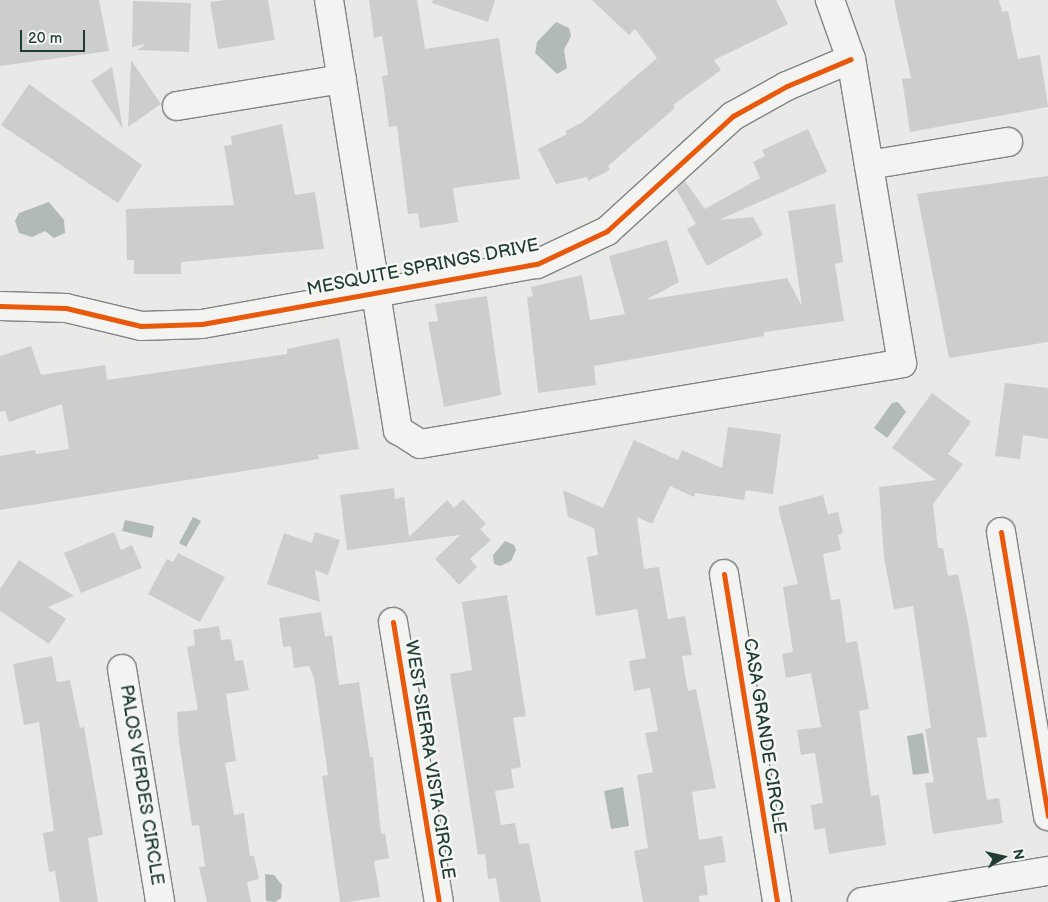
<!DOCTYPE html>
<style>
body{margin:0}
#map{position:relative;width:1048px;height:902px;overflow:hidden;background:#e9eae8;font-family:"Balsamiq Sans",sans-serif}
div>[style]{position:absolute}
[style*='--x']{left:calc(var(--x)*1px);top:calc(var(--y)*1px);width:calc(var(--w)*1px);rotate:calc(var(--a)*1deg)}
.water>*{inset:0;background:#b1bab6}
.building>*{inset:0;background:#cbcecc}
.roads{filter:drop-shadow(1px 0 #7f8583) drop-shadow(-1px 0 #7f8583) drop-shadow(0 1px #7f8583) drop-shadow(0 -1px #7f8583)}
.minor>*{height:28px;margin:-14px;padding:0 14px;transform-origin:14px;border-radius:14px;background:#f3f3f1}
.cycleway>*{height:5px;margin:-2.5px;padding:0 2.5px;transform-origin:2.5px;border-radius:2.5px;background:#e8590c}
span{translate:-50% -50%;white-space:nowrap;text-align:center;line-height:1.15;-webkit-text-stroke:5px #f6f6f2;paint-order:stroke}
.street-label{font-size:18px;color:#1f3d34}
.north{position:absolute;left:978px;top:832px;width:50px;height:50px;-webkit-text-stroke:4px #f6f6f2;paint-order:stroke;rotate:80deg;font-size:14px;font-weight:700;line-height:20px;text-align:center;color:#1f3d34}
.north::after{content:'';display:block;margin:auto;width:18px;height:22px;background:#1f3d34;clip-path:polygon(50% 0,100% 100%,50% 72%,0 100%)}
.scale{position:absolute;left:20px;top:30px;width:65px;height:22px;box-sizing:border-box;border:2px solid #1f3d34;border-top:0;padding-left:6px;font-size:15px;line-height:18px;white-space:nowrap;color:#1f3d34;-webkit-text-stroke:4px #f6f6f2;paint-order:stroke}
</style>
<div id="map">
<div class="water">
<i style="clip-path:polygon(556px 22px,569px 28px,571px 36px,564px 50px,567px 68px,557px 74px,535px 53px,537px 42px)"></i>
<i style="clip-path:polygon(49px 202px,64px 220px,65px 233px,54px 238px,45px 231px,32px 237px,19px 233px,15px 221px,19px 213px)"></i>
<i style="clip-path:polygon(898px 402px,906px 412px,887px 438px,874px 428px,892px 403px)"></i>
<i style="clip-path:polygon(193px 517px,201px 521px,186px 547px,179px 543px)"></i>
<i style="clip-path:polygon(125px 520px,154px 526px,152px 538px,122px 531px)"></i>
<i style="clip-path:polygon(505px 541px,514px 545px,516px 550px,511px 561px,500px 566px,494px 564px,493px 555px)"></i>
<i style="clip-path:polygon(923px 733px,929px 773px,913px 775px,907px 736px)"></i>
<i style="clip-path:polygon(623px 787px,629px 826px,611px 829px,604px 791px)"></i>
<i style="clip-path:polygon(265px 874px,274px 875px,282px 885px,281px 898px,275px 902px,266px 901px)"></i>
</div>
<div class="building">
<i style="clip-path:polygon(0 0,99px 0,109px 51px,0 66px)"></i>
<i style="clip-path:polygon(226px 0,268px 0,275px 40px,218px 49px,210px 2px)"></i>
<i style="clip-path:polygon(369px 0,417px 0,425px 49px,499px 38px,520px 179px,453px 188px,458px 222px,420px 228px,418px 213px,408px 214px,397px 126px,389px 127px,382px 76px,388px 75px,382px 36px,374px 38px)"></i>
<i style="clip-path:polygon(433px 0,495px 0,488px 22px,432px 3px)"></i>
<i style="clip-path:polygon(592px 0,776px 0,788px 24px,714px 60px,721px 70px,673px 105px,675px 108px,608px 166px,610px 170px,588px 181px,587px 177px,556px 184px,538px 149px,567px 134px,565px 131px,583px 122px,657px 58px,635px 29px,629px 35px)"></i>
<i style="clip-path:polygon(894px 0,999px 0,1002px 12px,1008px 11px,1018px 59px,1040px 55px,1048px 107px,910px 132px,902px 79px,911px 78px)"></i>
<i style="clip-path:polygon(133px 1px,191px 3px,189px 52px,137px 50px,146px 44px,132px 47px)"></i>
<i style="clip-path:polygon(131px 60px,161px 104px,128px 127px)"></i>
<i style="clip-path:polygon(112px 67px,123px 129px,91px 81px)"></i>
<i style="clip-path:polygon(29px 84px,142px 165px,118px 203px,1px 125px)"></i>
<i style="clip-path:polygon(282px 124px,295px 195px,315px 192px,324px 249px,181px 262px,181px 274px,134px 274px,134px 260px,127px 260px,126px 209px,234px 205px,224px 146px,232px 145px,231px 136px)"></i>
<i style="clip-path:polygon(808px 129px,827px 172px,719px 220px,753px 217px,763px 235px,707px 266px,687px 229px,696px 224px,676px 189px,685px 181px,705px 209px,760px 178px,753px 162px,765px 156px,762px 150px)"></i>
<i style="clip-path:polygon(1048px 176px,1048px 342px,949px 358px,917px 194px)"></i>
<i style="clip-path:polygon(835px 204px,843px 262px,835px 264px,844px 321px,764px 332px,764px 336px,594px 366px,596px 385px,538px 393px,527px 297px,533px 296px,531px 287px,582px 275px,590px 320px,625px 314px,609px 256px,667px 240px,679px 282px,646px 300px,787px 278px,802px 306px,788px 211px)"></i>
<i style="clip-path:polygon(487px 296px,501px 395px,444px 407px,428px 322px,438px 321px,435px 304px)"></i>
<i style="clip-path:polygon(339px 338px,359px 449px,318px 455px,319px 459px,0 510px,0 456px,35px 450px,36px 454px,69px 449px,62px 404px,9px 422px,5px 411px,0 412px,0 356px,31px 346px,41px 375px,105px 365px,107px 380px,287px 354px,287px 349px)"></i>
<i style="clip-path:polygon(1005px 383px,1048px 388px,1048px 439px,1023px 435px,1020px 459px,995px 456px)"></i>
<i style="clip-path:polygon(932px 393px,971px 422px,948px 454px,963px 464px,933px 504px,938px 548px,943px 548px,948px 576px,958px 574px,969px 628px,987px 737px,977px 738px,987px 800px,999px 798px,1003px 823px,933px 834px,925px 783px,934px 782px,925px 729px,931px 728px,913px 606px,894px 609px,884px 558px,879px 487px,936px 480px,892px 448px)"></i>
<i style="clip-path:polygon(728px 427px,781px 434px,773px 494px,746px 490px,744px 500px,695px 493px,694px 497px,670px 486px,652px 524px,637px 517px,644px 569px,659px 567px,668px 619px,685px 616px,692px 655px,682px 656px,688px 691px,696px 689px,716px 788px,692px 792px,699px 840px,722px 836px,726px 862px,704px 866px,708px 895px,699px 896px,700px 902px,643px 902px,634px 851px,648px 848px,637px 775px,653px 772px,645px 733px,658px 731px,650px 688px,634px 691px,629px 661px,646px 658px,637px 609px,596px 616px,587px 557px,598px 555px,594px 528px,568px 517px,563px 490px,603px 508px,634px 440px,678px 460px,682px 450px,722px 468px)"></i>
<i style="clip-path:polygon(394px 488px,395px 499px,404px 497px,409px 537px,447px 500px,454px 508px,463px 499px,486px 524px,480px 529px,491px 540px,470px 559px,477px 567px,459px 585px,435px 559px,460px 535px,347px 550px,340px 495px)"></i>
<i style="clip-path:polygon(823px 495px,828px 514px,838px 512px,843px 533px,838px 535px,841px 550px,823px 554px,831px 600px,840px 599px,846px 643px,857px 641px,869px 709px,859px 711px,871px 796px,879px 795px,886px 845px,829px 854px,825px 828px,814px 830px,811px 805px,823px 803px,815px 753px,801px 755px,797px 730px,821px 727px,811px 673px,786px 678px,782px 654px,793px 652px,783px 587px,798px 584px,778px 507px)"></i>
<i style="clip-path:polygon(114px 532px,121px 550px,132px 545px,142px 568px,81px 593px,64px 553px)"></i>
<i style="clip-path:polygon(315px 532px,340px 540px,328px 575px,315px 570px,320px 602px,267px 584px,284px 533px,312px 543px)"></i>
<i style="clip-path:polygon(178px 553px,225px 577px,200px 622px,148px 594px,167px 559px,173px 562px)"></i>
<i style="clip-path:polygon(19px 560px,74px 596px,48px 607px,66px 619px,49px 644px,0 611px,0 589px)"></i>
<i style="clip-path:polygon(507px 595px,526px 716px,513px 718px,521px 767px,511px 769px,514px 788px,495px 791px,501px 825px,515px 823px,519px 844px,529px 843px,541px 902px,500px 902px,496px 878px,488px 879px,485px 854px,478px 855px,450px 674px,472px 670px,462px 602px)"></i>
<i style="clip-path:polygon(321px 612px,325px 637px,332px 635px,339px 685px,359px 682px,370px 757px,373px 757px,381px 834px,385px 833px,389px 858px,374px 861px,380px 897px,348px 902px,340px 902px,322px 776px,328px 775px,314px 678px,309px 666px,294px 668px,291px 646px,283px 647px,279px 618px)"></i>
<i style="clip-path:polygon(219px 626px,221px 640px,231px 639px,235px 661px,243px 660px,249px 690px,226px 694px,236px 761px,225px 763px,234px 815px,244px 813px,250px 856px,254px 856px,259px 879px,247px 882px,251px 902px,207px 902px,199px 867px,205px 866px,199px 825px,192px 826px,179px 742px,177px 712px,198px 710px,187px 647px,195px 645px,193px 630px)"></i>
<i style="clip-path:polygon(52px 656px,57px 682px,70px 680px,80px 728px,84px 727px,103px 835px,88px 838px,98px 902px,60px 902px,55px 871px,49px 872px,43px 833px,54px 831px,39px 722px,24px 725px,13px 664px)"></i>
</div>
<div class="roads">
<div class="minor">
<i style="--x:329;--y:0;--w:436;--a:80.9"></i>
<i style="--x:398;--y:430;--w:26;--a:32"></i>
<i style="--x:420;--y:444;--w:489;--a:-9.5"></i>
<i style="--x:902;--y:363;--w:308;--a:-99.5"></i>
<i style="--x:851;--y:59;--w:63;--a:-109.6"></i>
<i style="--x:177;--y:106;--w:167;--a:-9.3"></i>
<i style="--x:869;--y:165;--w:141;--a:-9.4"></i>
<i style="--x:0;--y:306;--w:66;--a:1.7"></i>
<i style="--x:66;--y:308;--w:77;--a:13.5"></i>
<i style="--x:141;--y:326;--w:61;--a:-1.9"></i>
<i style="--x:202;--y:324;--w:340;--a:-10.2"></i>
<i style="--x:537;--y:264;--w:77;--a:-25.2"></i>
<i style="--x:607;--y:231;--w:171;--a:-42.4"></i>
<i style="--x:733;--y:116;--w:62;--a:-29.1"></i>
<i style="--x:787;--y:86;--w:69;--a:-22.9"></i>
<i style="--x:1001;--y:532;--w:288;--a:80.6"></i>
<i style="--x:724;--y:574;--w:332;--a:80.8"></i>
<i style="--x:393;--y:622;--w:284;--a:80.7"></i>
<i style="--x:122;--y:669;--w:236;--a:80.7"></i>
<i style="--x:862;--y:902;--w:189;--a:-9.5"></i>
</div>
</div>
<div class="cycleway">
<i style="--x:0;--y:306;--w:66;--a:1.7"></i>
<i style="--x:66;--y:308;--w:77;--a:13.5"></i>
<i style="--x:141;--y:326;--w:61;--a:-1.9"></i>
<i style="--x:202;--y:324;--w:340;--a:-10.2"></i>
<i style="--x:537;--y:264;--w:77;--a:-25.2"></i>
<i style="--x:607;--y:231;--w:171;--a:-42.4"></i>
<i style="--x:733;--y:116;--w:62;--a:-29.1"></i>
<i style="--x:787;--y:86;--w:69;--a:-22.9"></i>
<i style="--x:1001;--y:532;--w:288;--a:80.6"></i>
<i style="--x:724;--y:574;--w:332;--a:80.8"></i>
<i style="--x:393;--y:622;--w:284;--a:80.7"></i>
</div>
<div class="street-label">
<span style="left:423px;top:268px;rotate:-11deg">MESQUITE SPRINGS DRIVE</span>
<span style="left:764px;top:736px;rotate:81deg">CASA GRANDE CIRCLE</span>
<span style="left:429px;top:760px;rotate:81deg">WEST SIERRA VISTA CIRCLE</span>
<span style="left:141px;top:785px;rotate:81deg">PALOS VERDES CIRCLE</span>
</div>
<div class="north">N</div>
<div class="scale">20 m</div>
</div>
